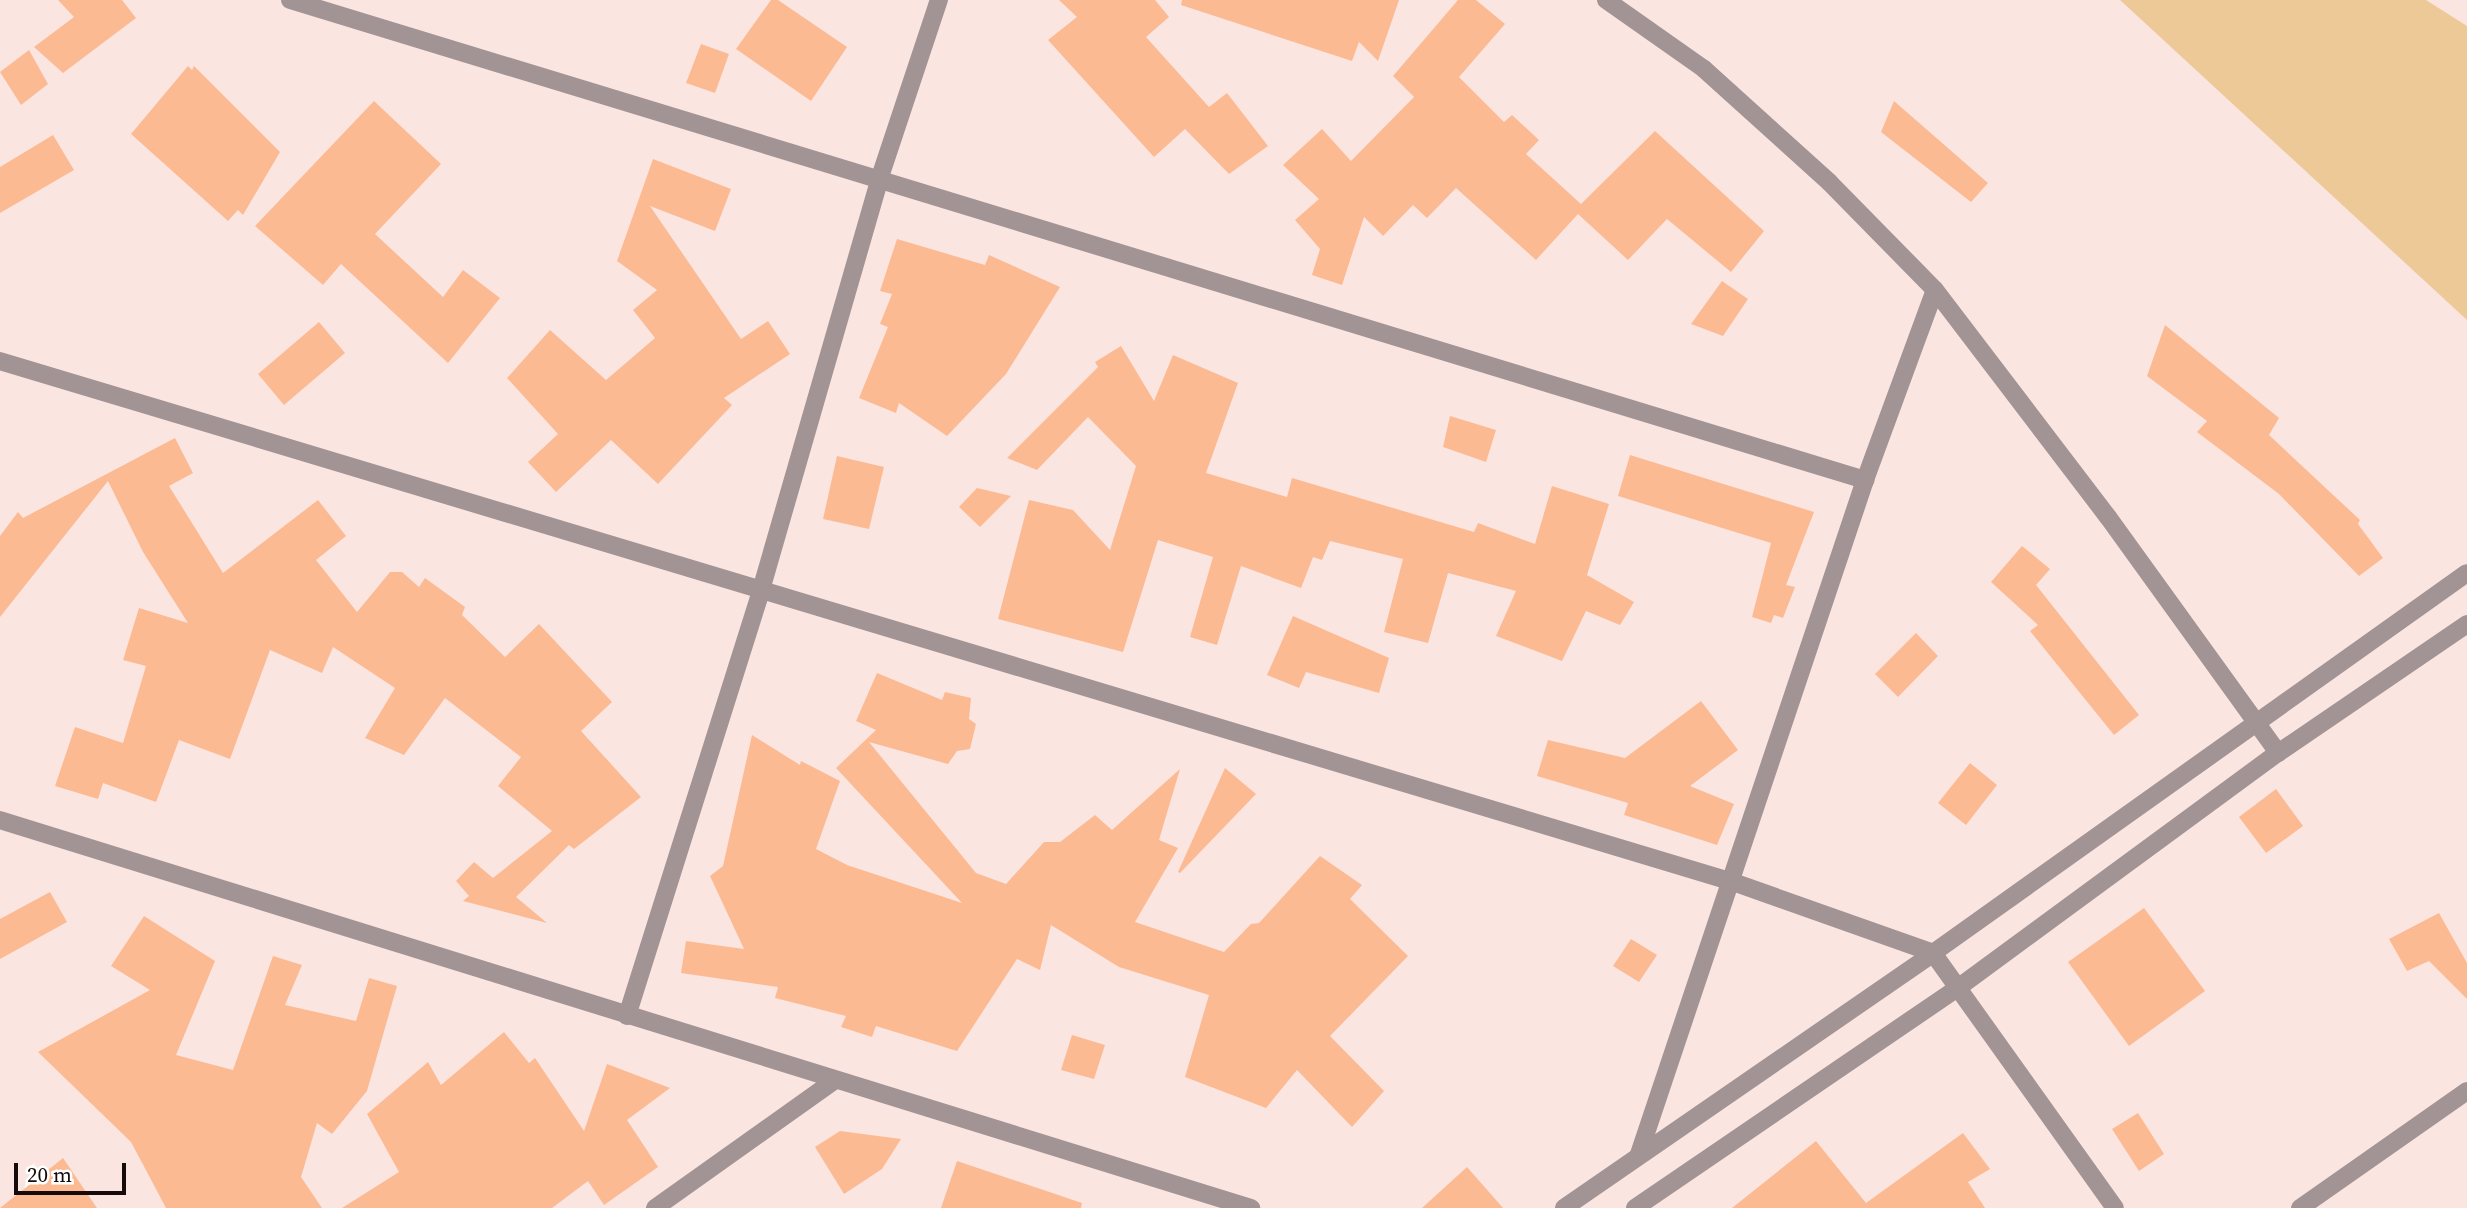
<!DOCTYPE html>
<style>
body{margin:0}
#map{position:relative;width:2467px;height:1208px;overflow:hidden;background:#fbe5e1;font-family:"Source Serif 4",serif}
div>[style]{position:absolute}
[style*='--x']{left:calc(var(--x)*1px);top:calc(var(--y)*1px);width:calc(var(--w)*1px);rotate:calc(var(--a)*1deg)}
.green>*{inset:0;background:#eec998}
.building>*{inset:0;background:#fcba93}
.minor>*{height:18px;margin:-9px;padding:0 9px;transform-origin:9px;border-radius:9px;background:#a29395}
.tertiary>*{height:18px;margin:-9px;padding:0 9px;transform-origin:9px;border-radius:9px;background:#a29395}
span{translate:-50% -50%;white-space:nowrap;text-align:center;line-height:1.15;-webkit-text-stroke:5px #fff;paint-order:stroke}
.scale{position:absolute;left:14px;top:1163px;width:112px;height:32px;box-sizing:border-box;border:4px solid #160b09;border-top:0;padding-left:9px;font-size:21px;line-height:24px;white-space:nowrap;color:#160b09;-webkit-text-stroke:5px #fff;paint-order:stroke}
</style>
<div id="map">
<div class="green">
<i style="clip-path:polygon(2120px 0,2426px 0,2467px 26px,2467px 320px)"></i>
</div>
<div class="building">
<i style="clip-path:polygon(58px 0,122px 0,136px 18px,63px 73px,34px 47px,74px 17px)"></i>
<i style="clip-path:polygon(771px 0,778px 0,847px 47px,811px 101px,736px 49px)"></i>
<i style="clip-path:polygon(1059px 0,1155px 0,1169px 17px,1146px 37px,1209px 107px,1227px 93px,1268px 146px,1229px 174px,1185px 129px,1154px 157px,1048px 40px,1077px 17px)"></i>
<i style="clip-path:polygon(1182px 0,1399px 0,1378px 61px,1359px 42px,1352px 61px,1181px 5px)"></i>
<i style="clip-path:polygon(1458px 0,1476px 0,1505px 24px,1459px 77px,1504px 122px,1512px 115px,1539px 140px,1526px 154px,1581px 204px,1655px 131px,1764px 231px,1731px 272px,1667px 219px,1628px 260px,1578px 214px,1536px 260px,1456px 188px,1427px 218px,1413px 205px,1383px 236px,1364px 217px,1342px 285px,1312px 275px,1320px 249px,1295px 220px,1319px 199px,1283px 165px,1322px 129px,1351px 161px,1414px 97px,1393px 76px)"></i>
<i style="clip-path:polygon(701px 44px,729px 54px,715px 93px,686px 83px)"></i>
<i style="clip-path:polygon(29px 50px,48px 84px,21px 105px,0 72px)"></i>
<i style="clip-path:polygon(188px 66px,192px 70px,194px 66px,280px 152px,243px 215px,238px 210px,228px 221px,131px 134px)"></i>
<i style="clip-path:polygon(374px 101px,441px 164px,375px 234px,443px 297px,463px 270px,500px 298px,448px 363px,341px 264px,323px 285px,255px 226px)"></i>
<i style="clip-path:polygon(1894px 101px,1988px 183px,1971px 202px,1881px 132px)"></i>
<i style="clip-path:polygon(53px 135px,74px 170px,0 213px,0 167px)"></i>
<i style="clip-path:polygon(653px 159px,731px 189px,715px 231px,650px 206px,741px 339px,768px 321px,790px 354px,724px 398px,732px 405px,658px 484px,611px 440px,556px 492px,528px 462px,558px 434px,507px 378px,550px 330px,606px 380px,655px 338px,633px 310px,657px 290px,617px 261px)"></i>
<i style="clip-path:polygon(897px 239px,985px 265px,989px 255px,1060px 287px,1006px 374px,947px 436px,899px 403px,896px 413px,859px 398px,888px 327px,880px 324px,892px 294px,880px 291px)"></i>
<i style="clip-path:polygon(1722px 281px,1748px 299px,1723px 336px,1691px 324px)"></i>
<i style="clip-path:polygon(319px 322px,345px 353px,284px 405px,258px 374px)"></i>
<i style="clip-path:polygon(2165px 325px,2279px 418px,2269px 435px,2360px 520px,2358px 524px,2383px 558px,2359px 576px,2279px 494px,2197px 432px,2207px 421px,2147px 376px)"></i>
<i style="clip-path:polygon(1121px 346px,1154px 401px,1173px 355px,1238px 383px,1206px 473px,1287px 497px,1292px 478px,1474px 532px,1478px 523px,1535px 544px,1552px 486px,1609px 504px,1587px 575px,1634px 602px,1620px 625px,1586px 611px,1562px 661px,1496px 636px,1516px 591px,1448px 573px,1428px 643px,1384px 632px,1403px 559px,1330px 541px,1322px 560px,1313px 557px,1301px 588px,1241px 566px,1217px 645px,1190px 637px,1213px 557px,1158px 540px,1123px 652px,998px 619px,1029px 500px,1073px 510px,1110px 550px,1136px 466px,1088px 417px,1037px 470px,1007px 458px,1098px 367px,1095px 362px)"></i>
<i style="clip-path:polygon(1450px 416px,1496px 430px,1486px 462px,1443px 447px)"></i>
<i style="clip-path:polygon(175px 438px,193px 473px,169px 486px,223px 573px,318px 500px,346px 536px,316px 560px,357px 612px,390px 572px,402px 572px,419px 587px,425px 578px,465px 607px,462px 615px,505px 657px,539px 624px,612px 702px,581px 731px,641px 797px,574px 849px,569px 845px,516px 897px,547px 923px,463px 901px,469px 896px,456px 881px,474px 862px,493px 878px,552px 831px,498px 786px,521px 757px,445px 698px,404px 755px,365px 738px,395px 688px,333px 647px,322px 673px,270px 650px,230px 759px,179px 740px,156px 802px,103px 783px,98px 799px,55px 786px,75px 727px,123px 743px,146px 666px,123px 660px,139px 608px,188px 623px,143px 552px,108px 481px,0 617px,0 536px,18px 512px,23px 518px)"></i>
<i style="clip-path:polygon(1630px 455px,1814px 512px,1786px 585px,1795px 587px,1783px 618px,1774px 615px,1771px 623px,1752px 617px,1771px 543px,1618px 496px)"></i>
<i style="clip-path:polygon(837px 456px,884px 467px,869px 529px,823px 519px)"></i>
<i style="clip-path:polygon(977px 488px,1011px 496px,980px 527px,959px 507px)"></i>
<i style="clip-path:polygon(2022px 546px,2050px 569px,2036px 585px,2139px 715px,2114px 735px,2030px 631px,2038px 625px,1991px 582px)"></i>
<i style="clip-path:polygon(1293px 616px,1389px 658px,1379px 693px,1306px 672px,1299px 688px,1267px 675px)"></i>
<i style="clip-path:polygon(1916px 633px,1938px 656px,1898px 697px,1875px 674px)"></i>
<i style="clip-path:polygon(877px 673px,942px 700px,945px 692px,971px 698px,969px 719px,976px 724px,970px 749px,957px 751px,948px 764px,869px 742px,976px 873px,1006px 884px,1044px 842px,1060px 842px,1095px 815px,1112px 830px,1180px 769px,1159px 840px,1178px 848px,1135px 922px,1224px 952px,1251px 924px,1259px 923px,1320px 856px,1362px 885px,1350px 899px,1408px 956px,1330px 1036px,1384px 1091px,1352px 1127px,1297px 1070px,1266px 1108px,1185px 1077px,1209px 995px,1119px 967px,1051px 925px,1040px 970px,1017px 959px,957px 1051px,876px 1026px,872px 1037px,841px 1027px,846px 1016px,775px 998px,778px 987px,681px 973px,686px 941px,744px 949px,710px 876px,723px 866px,752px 735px,800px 765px,801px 761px,840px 781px,816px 849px,847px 865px,962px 903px,836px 768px,876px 730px,856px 721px)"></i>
<i style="clip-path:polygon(1701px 701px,1738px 750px,1690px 786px,1734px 804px,1717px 845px,1624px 815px,1628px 803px,1537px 776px,1548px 740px,1625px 758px)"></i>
<i style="clip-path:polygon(1970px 763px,1997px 785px,1966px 825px,1938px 803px)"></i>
<i style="clip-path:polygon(1225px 768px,1256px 794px,1180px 873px,1178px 872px)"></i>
<i style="clip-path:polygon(2276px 789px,2303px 826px,2266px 853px,2239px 817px)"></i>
<i style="clip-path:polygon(50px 892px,67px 922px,0 959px,0 919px)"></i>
<i style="clip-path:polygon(2144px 908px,2205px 991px,2129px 1046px,2068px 962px)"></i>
<i style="clip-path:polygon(2439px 913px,2467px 963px,2467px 999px,2429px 961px,2407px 971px,2389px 939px)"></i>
<i style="clip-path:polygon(144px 916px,215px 961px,176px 1055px,233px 1070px,273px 956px,302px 965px,285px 1005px,356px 1021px,369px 978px,397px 986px,367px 1091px,332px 1134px,317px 1123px,301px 1177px,322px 1208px,166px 1208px,131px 1142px,38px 1052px,150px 990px,111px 966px)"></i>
<i style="clip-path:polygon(1631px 939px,1657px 955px,1639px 982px,1613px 966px)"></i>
<i style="clip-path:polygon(504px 1032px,529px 1063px,535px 1058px,584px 1131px,607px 1064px,670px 1088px,627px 1120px,658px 1167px,604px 1205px,588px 1181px,552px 1208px,342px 1208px,399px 1172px,367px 1114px,428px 1062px,441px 1085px)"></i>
<i style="clip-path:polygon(1072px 1035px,1105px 1045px,1094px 1079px,1061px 1070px)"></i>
<i style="clip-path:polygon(2138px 1113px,2164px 1154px,2139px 1171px,2112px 1129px)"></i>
<i style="clip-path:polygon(840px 1131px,901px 1139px,882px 1169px,844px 1194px,815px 1147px)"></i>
<i style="clip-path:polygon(1963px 1133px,1990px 1169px,1968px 1182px,1985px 1208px,1732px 1208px,1816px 1141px,1866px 1203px)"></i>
<i style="clip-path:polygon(63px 1158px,97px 1208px,0 1208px)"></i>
<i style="clip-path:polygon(957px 1161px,1082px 1203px,1081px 1208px,941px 1208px)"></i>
<i style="clip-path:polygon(1467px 1167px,1503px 1208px,1422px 1208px)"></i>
</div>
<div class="minor">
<i style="--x:290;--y:0;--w:1647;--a:16.95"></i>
<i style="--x:0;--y:361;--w:1810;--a:16.73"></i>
<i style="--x:1733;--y:882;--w:212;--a:19.5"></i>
<i style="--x:1933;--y:953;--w:313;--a:54.5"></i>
<i style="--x:0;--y:820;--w:1310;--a:17.23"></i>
<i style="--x:627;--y:1016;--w:447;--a:-72.5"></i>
<i style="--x:761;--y:590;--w:427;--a:-73.9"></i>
<i style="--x:879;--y:180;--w:190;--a:-71.6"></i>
<i style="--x:1639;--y:1154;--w:711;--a:-71.46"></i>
<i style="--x:1865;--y:480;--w:202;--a:-69.8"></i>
<i style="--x:655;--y:1208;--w:219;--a:-35.4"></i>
<i style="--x:2300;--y:1208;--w:204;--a:-35"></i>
</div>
<div class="tertiary">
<i style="--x:1606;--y:0;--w:120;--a:35.1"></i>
<i style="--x:1704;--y:69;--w:169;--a:42.1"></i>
<i style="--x:1829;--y:182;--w:151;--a:45.5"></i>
<i style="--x:1935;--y:290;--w:285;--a:52.7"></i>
<i style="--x:2108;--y:517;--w:291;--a:54.2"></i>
<i style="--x:1564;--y:1208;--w:449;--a:-34.6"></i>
<i style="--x:1933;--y:953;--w:655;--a:-35.44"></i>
<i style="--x:1635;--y:1208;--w:392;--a:-34.3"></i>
<i style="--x:1959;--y:987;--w:396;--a:-36.3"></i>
<i style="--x:2278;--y:753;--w:229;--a:-34.3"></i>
</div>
<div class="scale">20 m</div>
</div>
